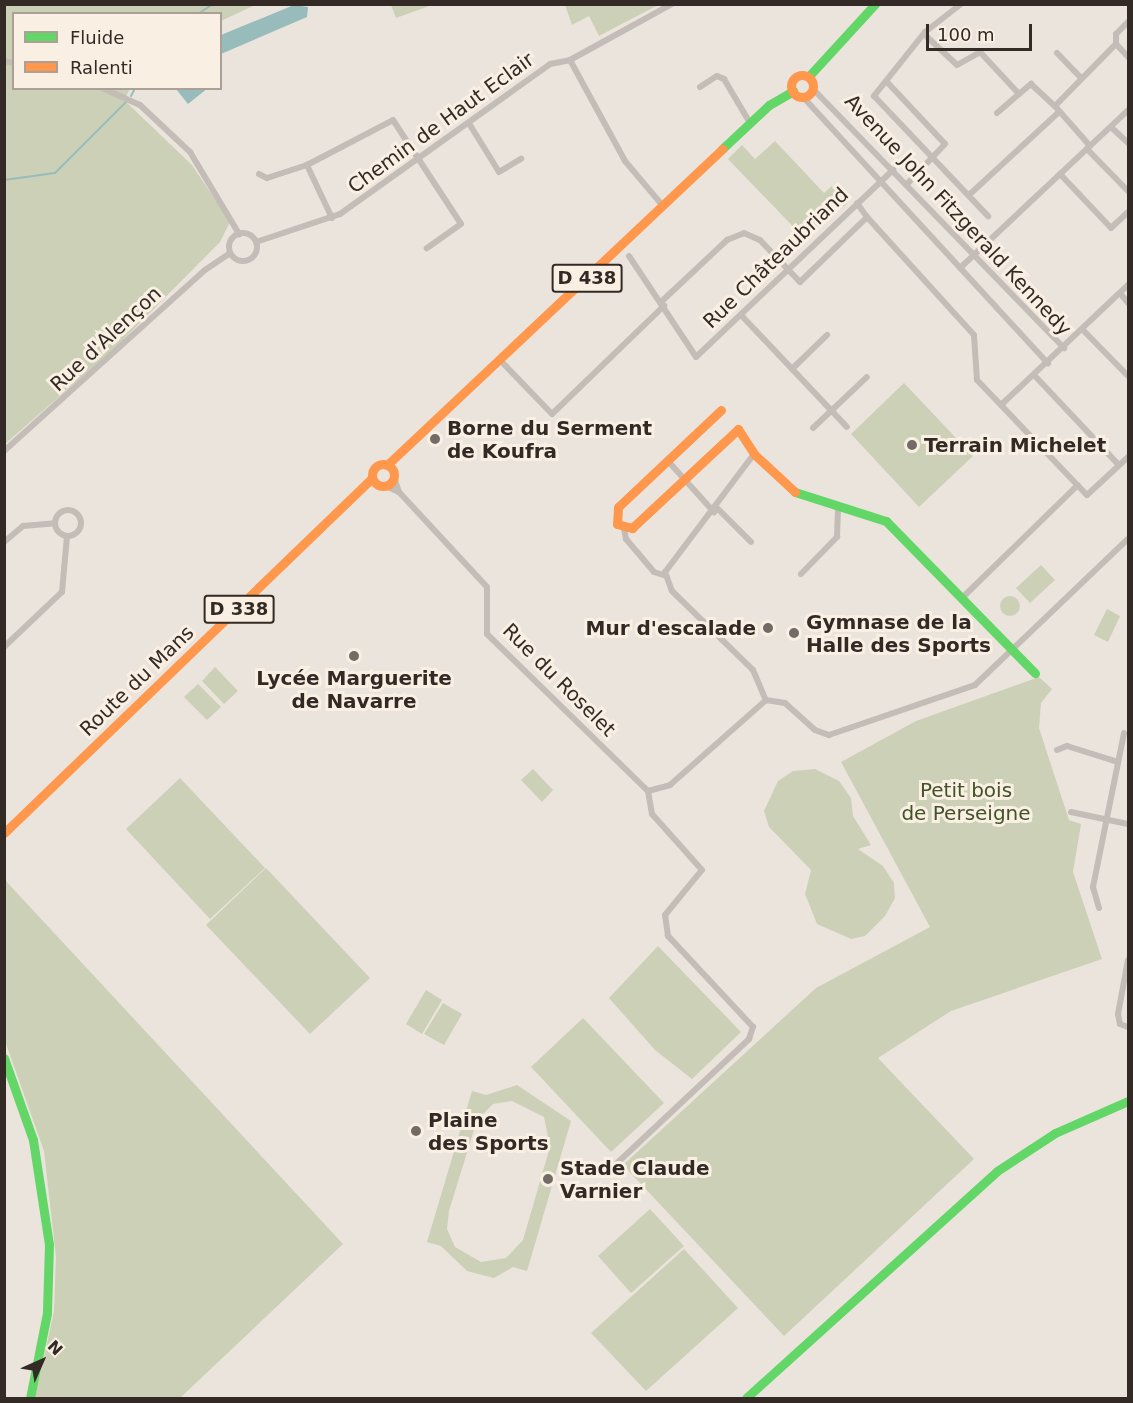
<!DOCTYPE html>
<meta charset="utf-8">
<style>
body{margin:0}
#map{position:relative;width:1133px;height:1403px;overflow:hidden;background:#ebe4dd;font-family:"DejaVu Sans",sans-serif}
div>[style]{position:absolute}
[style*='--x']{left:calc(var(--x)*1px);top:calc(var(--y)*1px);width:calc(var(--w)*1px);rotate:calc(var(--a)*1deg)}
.green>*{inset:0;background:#ccd0b6}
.round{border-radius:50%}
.water>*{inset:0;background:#98bcbc}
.stream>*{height:2px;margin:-1px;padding:0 1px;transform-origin:1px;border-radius:1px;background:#98bcbc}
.street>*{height:6px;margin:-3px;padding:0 3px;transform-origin:3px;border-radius:3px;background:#c4bcb6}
.street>.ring{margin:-3px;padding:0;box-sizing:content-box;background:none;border:6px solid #c4bcb6;border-radius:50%}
.fast>*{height:9px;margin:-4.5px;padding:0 4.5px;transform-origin:4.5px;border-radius:4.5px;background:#63d668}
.slow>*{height:9px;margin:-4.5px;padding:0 4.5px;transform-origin:4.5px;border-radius:4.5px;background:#ff974d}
.slow>.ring{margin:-4.5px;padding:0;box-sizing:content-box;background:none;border:9px solid #ff974d;border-radius:50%}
.dots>*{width:16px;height:16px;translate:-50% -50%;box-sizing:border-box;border:3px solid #f9efe3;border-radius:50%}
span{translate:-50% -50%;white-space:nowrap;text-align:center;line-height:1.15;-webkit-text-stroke:6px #f9efe3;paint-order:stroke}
.shield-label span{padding:2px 4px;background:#f9efe3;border:2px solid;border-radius:4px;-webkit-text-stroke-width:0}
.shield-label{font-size:18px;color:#332a25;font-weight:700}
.street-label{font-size:20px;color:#332a25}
.poi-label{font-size:20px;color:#332a25;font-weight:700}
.left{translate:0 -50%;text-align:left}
.right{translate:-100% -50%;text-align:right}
.park-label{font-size:20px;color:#425229}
.frame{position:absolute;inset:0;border:6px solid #332a25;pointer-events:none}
.legend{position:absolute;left:12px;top:12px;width:210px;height:78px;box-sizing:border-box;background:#f9efe3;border:2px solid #aaa097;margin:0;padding:8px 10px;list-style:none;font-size:18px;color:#332a25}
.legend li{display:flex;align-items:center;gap:12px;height:30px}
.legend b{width:30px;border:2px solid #aaa097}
.north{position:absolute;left:12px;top:1331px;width:60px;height:60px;-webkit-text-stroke:4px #f9efe3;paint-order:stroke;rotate:45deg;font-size:16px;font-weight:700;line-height:24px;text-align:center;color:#332a25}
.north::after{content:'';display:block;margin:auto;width:21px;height:27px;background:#332a25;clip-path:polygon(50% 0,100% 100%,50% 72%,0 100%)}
.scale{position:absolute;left:926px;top:24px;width:106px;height:27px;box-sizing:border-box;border:3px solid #332a25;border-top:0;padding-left:8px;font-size:18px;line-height:21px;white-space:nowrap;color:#332a25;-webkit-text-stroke:4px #f9efe3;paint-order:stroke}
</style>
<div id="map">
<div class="green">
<i style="clip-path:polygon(5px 5px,255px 5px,221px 21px,220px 14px,14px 14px,14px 88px,130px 89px,124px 100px,192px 165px,230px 222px,220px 242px,117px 346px,5px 444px)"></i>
<i style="clip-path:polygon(391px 5px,432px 5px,396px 18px)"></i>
<i style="clip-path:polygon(565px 5px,565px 4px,658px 5px,599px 36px,589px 16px,572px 25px)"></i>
<i style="clip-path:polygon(775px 141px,824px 193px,832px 186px,848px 203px,805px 239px,728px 159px,742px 145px,755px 159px)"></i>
<i style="clip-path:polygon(904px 383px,973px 456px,919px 507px,851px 434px)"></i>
<i style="clip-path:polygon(1041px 565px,1055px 580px,1030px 603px,1016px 588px)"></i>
<i class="round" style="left:1000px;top:596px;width:20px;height:20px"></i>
<i style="clip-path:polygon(1107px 609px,1120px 616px,1108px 642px,1094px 635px)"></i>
<i style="clip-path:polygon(215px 667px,238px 691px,224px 704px,202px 681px)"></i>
<i style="clip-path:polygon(1039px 677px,1052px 689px,1041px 703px,1039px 728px,1069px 820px,1081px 824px,1073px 872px,1102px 959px,951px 1011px,878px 1058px,974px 1159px,784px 1336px,623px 1165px,816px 988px,930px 927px,841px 762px,916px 721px)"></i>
<i style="clip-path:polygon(198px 684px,221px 707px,207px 720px,184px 697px)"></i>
<i style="clip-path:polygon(533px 769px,553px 790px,542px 802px,521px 780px)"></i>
<i style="clip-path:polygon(815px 769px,839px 781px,851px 798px,853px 816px,871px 845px,858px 849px,883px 866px,894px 883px,895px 898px,885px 916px,865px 936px,851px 939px,817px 924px,805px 894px,811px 870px,769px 827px,764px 811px,778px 781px,793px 771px)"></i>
<i style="clip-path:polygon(180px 778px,265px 868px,210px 919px,126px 829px)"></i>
<i style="clip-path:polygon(266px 868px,370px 978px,310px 1034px,206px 925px)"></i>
<i style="clip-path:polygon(4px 879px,343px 1244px,180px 1398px,35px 1398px,54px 1311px,56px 1257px,44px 1151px,5px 1041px)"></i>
<i style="clip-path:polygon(658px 946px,741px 1032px,692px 1079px,655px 1050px,609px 998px)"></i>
<i style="clip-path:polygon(426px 990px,442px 1000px,422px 1034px,406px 1024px)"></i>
<i style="clip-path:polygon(443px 1003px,462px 1014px,444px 1045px,424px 1034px)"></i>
<i style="clip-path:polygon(583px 1018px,664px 1103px,611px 1152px,531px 1067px)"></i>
<i style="clip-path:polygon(evenodd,517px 1085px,571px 1121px,527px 1271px,513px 1267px,494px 1278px,467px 1271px,441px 1246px,427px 1242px,472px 1091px,486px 1095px,517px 1085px,512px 1101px,544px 1117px,550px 1147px,523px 1240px,506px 1258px,481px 1262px,455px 1247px,447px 1229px,449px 1211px,477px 1120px,493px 1104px,512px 1101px)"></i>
<i style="clip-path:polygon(650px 1209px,684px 1246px,631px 1293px,598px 1256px)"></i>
<i style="clip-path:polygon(684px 1249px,738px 1308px,646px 1391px,591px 1333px)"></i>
</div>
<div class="water">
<i style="clip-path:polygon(294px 5px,308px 7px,307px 17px,221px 54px,221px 35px)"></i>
<i style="clip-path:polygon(208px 88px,188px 104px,176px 89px,176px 88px)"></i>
</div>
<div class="stream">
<i style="--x:198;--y:14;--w:18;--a:-34"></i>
<i style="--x:131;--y:96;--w:9;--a:-63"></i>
<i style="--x:4;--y:180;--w:51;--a:-7.8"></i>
<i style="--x:55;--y:173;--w:102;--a:-45"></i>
</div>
<div class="street">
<i style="--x:961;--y:4;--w:46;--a:142.1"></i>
<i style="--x:925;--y:32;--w:82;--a:128.6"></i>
<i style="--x:874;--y:96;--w:166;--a:46.5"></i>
<i style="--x:924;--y:34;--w:45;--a:43.2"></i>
<i style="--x:957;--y:65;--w:26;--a:-29"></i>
<i style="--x:980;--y:52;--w:57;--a:47.1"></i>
<i style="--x:1019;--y:94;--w:16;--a:-40"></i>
<i style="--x:1031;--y:84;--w:33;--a:43"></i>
<i style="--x:1116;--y:44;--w:18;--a:47"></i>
<i style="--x:1057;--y:53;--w:35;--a:46"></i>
<i style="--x:570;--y:60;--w:115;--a:61.4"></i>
<i style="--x:625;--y:161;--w:59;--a:49.8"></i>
<i style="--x:4;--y:61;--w:10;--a:11"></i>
<i style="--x:888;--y:83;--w:83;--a:46.9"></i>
<i style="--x:945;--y:144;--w:55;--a:133.5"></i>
<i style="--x:700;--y:87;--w:20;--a:-33"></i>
<i style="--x:717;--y:76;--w:8;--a:23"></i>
<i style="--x:724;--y:79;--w:51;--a:59.4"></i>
<i style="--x:102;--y:88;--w:42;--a:24.1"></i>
<i style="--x:140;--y:105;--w:69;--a:43.2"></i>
<i style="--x:190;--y:152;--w:96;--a:59.1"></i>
<i style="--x:813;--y:89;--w:361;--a:45.9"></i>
<i style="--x:803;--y:97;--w:362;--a:47.4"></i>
<i style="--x:997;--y:113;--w:29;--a:-41"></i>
<i style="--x:470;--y:125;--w:55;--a:58.3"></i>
<i style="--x:499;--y:172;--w:26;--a:-31"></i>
<i style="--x:1111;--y:127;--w:23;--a:43"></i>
<i style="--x:1090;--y:146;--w:53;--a:-131.2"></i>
<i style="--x:1055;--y:106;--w:87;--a:-45.5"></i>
<i style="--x:1116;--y:44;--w:10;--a:-90"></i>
<i style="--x:1116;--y:34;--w:17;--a:-45"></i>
<i style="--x:1087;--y:149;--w:59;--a:45.7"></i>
<i style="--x:259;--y:174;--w:9;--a:27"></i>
<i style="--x:267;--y:178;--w:42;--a:-18"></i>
<i style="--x:1060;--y:174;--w:74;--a:46.6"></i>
<i style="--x:1111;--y:228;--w:23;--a:-43"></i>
<i style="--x:969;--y:195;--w:121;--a:-42.7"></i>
<i style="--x:867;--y:217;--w:159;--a:47.8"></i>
<i style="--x:974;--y:335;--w:45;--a:86.2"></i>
<i style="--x:977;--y:380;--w:159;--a:46.3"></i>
<i style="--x:1087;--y:495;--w:56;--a:-42.8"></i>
<i style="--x:332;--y:218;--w:59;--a:-115.3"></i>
<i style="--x:307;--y:165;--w:97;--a:-27.6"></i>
<i style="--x:393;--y:120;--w:124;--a:56.8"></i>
<i style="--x:461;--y:224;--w:42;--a:144.8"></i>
<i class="ring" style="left:229px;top:233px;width:22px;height:22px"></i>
<i style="--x:256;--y:242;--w:89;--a:-18.4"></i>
<i style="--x:340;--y:214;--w:258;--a:-35.5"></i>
<i style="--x:550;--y:64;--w:20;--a:-11"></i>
<i style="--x:570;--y:60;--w:116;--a:-28.8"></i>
<i style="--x:629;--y:256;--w:121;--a:56.4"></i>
<i style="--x:696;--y:357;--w:272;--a:-43.5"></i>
<i style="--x:960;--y:268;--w:231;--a:-43.2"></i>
<i style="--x:1120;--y:293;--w:13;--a:51"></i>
<i style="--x:661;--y:302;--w:91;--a:-43.2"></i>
<i style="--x:727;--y:240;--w:18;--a:-22"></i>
<i style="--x:744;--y:233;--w:17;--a:24"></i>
<i style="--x:760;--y:240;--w:58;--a:46.4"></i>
<i style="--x:800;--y:282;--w:93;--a:-44.1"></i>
<i style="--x:867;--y:217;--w:17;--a:-126"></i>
<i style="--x:741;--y:315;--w:154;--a:46.6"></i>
<i style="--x:1083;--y:330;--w:64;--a:45.6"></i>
<i style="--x:500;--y:360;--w:75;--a:46.1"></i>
<i style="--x:552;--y:414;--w:156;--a:-44"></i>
<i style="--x:792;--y:369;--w:49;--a:-44.2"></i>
<i style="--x:1035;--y:376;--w:120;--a:46.7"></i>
<i style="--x:1001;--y:405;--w:175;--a:-43.4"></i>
<i style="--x:813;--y:428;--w:74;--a:-43.4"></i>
<i style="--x:4;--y:451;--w:270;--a:-42"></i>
<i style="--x:205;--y:270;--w:30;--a:-34"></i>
<i style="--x:754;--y:454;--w:148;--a:127"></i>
<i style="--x:665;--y:572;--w:20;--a:70"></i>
<i style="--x:672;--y:591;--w:113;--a:44.3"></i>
<i style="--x:753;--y:670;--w:33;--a:67"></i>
<i style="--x:668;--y:461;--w:69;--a:48"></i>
<i style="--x:394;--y:477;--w:16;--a:72"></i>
<i style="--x:386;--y:486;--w:14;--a:25"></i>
<i style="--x:399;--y:492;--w:129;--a:47.2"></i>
<i style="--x:487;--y:587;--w:47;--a:90"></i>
<i style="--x:487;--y:634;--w:225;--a:44.3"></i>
<i style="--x:648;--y:791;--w:23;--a:-15"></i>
<i style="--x:670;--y:785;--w:128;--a:-41.5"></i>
<i style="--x:717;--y:508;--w:48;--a:45"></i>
<i class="ring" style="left:55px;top:510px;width:20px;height:20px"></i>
<i style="--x:624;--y:528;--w:11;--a:80"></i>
<i style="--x:626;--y:539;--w:43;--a:49.7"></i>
<i style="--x:654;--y:572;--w:13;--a:18"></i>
<i style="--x:4;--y:542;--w:25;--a:-40"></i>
<i style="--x:23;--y:526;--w:32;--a:-5"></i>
<i style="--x:801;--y:574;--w:52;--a:-45.8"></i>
<i style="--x:837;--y:537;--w:29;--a:-88"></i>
<i style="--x:961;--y:599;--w:163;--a:-44.3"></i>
<i style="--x:4;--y:647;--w:80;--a:-43.5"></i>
<i style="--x:62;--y:592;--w:56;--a:-84.9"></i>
<i style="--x:766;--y:700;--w:19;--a:9"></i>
<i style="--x:785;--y:703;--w:40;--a:42"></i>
<i style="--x:815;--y:730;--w:15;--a:20"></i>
<i style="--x:829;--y:735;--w:154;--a:-18.9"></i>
<i style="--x:975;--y:685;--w:211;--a:-43.7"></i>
<i style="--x:1057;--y:750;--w:11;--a:-22"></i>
<i style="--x:1067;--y:746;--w:53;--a:17.4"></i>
<i style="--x:1071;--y:812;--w:58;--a:11.9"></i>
<i style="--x:1099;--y:908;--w:22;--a:-106"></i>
<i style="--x:1093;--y:887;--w:157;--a:-78.6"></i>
<i style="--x:1128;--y:960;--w:55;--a:100.5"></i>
<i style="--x:1118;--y:1014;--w:10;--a:79"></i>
<i style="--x:1120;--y:1024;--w:9;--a:21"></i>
<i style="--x:615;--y:1165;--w:184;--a:-43.2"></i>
<i style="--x:749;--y:1039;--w:13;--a:-72"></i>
<i style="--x:753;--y:1027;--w:125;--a:-133"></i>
<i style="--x:668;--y:936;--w:21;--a:-98"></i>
<i style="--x:665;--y:915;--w:58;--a:-50.6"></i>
<i style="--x:702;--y:870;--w:75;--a:-131.8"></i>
<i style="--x:652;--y:814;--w:23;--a:-100"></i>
</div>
<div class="fast">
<i style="--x:809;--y:76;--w:98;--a:-47.5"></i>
<i style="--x:722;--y:149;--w:64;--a:-43.1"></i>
<i style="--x:769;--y:105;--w:28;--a:-30"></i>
<i style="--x:795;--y:492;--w:96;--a:17.7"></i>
<i style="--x:886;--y:521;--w:213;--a:45.6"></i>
<i style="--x:4;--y:1058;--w:87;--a:70.5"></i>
<i style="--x:33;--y:1140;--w:105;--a:81.3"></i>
<i style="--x:49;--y:1244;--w:69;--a:91.7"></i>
<i style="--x:47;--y:1313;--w:87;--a:101.3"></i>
<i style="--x:746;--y:1398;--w:338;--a:-42.1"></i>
<i style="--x:997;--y:1171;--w:69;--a:-33.2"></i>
<i style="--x:1055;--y:1133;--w:80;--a:-23.7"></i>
</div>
<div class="slow">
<i class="ring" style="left:791px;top:75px;width:13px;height:13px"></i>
<i style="--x:721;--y:410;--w:141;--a:136.7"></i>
<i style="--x:618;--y:507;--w:17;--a:93"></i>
<i style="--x:617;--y:524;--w:16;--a:15"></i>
<i style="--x:632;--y:528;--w:145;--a:-43"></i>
<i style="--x:738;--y:429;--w:30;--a:57"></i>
<i style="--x:754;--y:454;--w:56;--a:42.8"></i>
<i class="ring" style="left:372px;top:464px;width:13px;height:13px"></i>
<i style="--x:387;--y:465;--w:461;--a:-43.3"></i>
<i style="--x:4;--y:833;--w:511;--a:-43.97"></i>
</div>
<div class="dots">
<i style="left:435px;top:439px;background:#736b65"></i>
<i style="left:912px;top:445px;background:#736b65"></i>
<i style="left:768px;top:628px;background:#736b65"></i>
<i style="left:794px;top:633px;background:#736b65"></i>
<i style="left:354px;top:656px;background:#736b65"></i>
<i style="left:416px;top:1131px;background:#736b65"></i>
<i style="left:548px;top:1179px;background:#736b65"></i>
</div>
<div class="shield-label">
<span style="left:587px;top:278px">D 438</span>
<span style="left:239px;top:609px">D 338</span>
</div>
<div class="street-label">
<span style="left:441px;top:123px;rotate:-36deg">Chemin de Haut Eclair</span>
<span style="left:958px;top:215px;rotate:47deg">Avenue John Fitzgerald Kennedy</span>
<span style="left:776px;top:258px;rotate:-44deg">Rue Châteaubriand</span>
<span style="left:106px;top:339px;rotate:-43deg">Rue d'Alençon</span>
<span style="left:559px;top:680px;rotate:45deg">Rue du Roselet</span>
<span style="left:137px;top:681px;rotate:-44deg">Route du Mans</span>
</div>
<div class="poi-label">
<span class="left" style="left:447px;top:440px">Borne du Serment<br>de Koufra</span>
<span class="left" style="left:924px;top:445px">Terrain Michelet</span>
<span class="left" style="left:806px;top:634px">Gymnase de la<br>Halle des Sports</span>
<span class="right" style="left:756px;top:628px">Mur d'escalade</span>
<span style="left:354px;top:690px">Lycée Marguerite<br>de Navarre</span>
<span class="left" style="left:428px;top:1132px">Plaine<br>des Sports</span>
<span class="left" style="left:560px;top:1180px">Stade Claude<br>Varnier</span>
</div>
<div class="park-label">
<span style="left:966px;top:802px">Petit bois<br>de Perseigne</span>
</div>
<div class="frame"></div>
<ul class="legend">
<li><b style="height:8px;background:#63d668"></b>Fluide</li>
<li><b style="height:8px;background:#ff974d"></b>Ralenti</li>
</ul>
<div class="north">N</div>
<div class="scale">100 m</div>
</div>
